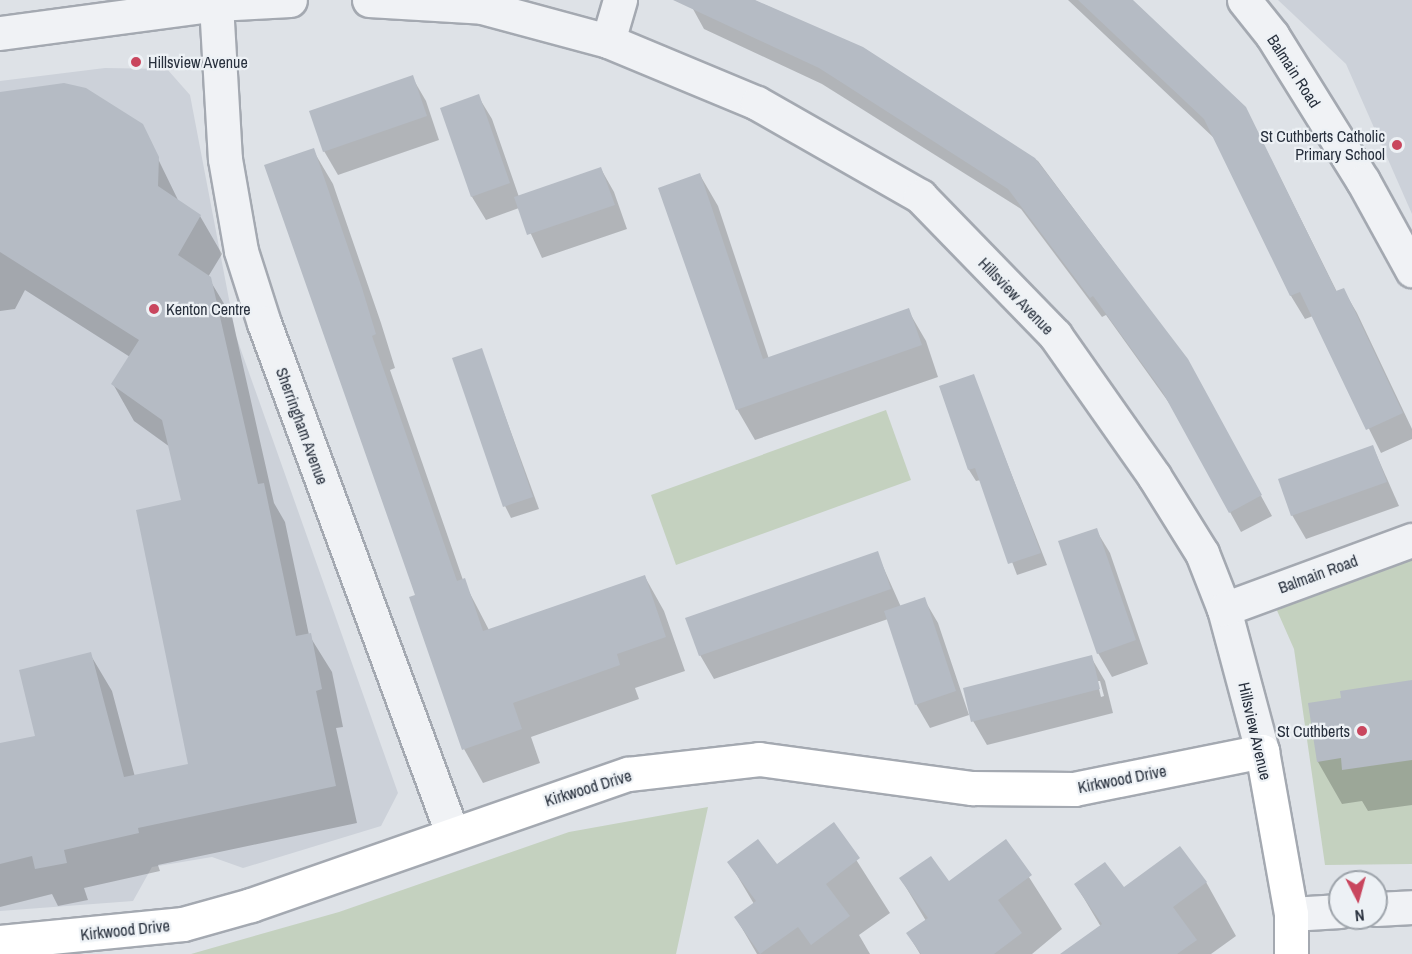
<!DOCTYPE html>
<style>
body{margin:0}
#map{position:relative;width:1412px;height:954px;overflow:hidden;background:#dee2e7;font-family:"Archivo Narrow",sans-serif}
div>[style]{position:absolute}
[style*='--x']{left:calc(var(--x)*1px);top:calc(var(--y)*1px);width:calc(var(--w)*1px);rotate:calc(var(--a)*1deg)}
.built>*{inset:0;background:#ccd1d9}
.green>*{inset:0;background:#c4d1bf}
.shadow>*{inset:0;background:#0003}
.building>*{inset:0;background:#b5bbc4}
.roads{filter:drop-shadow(2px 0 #a4a9b1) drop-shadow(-2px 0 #a4a9b1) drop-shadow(0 2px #a4a9b1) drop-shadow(0 -2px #a4a9b1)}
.street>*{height:33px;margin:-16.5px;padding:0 16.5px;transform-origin:16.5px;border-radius:16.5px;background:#f0f2f5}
.secondary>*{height:33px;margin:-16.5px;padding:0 16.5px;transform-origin:16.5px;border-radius:16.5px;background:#fff}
.dots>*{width:16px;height:16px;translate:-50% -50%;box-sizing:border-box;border:3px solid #edf1f5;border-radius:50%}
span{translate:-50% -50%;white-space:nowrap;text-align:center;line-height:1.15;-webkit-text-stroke:4.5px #edf1f5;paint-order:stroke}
.poi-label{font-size:16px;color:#28303d}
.left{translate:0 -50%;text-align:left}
.right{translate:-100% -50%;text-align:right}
.street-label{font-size:16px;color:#28303d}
.north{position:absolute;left:1328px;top:870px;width:60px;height:60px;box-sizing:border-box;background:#edf1f5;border:2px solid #9ea4ab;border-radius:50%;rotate:174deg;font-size:16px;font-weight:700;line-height:24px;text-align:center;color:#28303d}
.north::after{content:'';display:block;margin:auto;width:21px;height:27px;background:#c9465e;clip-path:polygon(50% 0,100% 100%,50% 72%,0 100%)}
</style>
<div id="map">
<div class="built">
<i style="clip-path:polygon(1278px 0,1412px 0,1412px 214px,1346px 64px)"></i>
<i style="clip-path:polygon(105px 68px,167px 69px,190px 95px,236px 336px,398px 793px,381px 826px,243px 868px,212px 857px,152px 867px,133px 901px,0 911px,0 81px)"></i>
</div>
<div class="green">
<i style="clip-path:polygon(886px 410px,911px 480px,676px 565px,651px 495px)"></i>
<i style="clip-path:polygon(1412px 557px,1412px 864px,1325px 865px,1294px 649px,1275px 606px)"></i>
<i style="clip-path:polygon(708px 807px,676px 954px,191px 954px,339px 912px,569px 832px)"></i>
</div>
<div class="shadow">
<i style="clip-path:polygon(697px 0,754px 0,863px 49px,1038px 161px,1187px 360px,1272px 516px,1241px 532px,1172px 407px,1106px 315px,1102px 317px,1021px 209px,822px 84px,704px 29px,693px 9px)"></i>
<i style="clip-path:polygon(1068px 0,1131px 0,1245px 107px,1337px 292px,1343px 289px,1357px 313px,1412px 429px,1412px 439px,1381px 453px,1313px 316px,1305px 319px,1291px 296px,1215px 139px)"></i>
<i style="clip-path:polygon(412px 77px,426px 101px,439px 140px,338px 175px,324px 151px)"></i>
<i style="clip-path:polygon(0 95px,142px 126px,179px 202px,200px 216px,222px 254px,208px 277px,232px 317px,274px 503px,285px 522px,309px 635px,332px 672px,343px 727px,336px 728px,357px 823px,158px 865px,160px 871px,84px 888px,88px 900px,58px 906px,52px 894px,0 907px,0 745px,37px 737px,90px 654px,112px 691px,135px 777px,190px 766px,182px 501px,170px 447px,134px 421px,113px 384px,130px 357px,25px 290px,15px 309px,0 311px)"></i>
<i style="clip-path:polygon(478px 96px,492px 119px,519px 197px,601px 169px,614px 192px,627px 229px,542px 258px,519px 208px,486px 220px,472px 197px)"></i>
<i style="clip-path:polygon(313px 150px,333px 184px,381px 323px,395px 368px,390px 370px,463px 580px,489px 630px,645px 577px,664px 611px,685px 671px,635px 688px,639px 699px,531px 737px,540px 763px,483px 783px,464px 749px,416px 596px)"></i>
<i style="clip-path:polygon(700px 175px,718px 206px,769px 359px,908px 310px,926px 341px,938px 377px,755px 440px,737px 409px)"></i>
<i style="clip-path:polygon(481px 350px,539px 509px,511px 518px,505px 506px)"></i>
<i style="clip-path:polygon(973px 376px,1047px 565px,1017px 575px,981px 480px,976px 481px,969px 470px)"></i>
<i style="clip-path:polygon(1373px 447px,1399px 506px,1306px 539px,1292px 515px)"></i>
<i style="clip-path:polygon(1096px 530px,1110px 553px,1148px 664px,1112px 677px,1098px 653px)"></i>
<i style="clip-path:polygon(877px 553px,901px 607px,924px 599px,938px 623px,969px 715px,930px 728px,916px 704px,888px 619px,714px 679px,700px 655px)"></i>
<i style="clip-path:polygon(evenodd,1091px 657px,1105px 681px,1113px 713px,987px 745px,973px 721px,1091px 657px,1097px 681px,1100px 681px,1104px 696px,1101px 697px,1097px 681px)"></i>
<i style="clip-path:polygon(1412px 682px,1412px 805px,1368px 811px,1362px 801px,1342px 804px,1318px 762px,1342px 699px)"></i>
<i style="clip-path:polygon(834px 825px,890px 913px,859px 935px,870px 954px,757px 954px,736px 918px,754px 904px,729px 862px,776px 866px)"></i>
<i style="clip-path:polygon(1006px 841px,1062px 929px,1032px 954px,920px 954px,908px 934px,926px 921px,901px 879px,949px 883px)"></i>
<i style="clip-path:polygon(1206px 882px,1236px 936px,1211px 954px,1090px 954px,1101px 927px,1076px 885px,1123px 889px)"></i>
</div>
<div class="building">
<i style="clip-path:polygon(673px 0,755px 0,863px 47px,1035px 158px,1188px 359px,1262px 495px,1229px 513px,1162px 391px,1093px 296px,1090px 298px,1008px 189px,819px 68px)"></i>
<i style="clip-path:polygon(1078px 0,1133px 0,1246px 107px,1336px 291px,1344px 288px,1403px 413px,1366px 430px,1300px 292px,1290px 296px,1204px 119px)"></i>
<i style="clip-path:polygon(413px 75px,427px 116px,323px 152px,309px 111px)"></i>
<i style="clip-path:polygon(64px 83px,86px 88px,143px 124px,159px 157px,158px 186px,201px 215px,178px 255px,211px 277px,258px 484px,264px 483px,296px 636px,311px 633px,322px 689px,316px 691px,336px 786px,138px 828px,139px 833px,64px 850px,67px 863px,35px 869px,32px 856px,0 864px,0 743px,35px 736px,19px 670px,91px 652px,124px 777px,188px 764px,136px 510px,181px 500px,162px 420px,111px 384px,139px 340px,0 252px,0 92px)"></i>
<i style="clip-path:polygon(479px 94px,510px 183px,471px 197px,440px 108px)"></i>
<i style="clip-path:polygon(314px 148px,362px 288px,376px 334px,372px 336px,457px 581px,465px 578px,483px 631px,645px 575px,666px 637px,617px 654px,620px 665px,513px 703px,522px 729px,462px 750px,409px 597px,415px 595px,264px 165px)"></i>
<i style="clip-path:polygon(601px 167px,615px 205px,527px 235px,514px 197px)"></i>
<i style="clip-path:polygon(700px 173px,763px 359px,909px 308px,922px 345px,736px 410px,658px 188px)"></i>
<i style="clip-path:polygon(482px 348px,533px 497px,503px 507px,452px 358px)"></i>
<i style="clip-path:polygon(974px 374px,1041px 553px,1008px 564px,975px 468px,968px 470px,939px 386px)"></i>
<i style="clip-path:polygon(1373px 445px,1387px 482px,1291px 516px,1278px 479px)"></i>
<i style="clip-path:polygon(1097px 528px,1136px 640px,1097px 654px,1058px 541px)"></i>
<i style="clip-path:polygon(878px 551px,891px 589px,699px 656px,685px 618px)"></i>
<i style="clip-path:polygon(925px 597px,956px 691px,915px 705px,884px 611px)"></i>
<i style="clip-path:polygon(1092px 655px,1100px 689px,971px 722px,963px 688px)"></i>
<i style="clip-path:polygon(1412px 680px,1412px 760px,1342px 770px,1341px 758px,1317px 762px,1308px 703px,1341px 698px,1340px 691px)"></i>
<i style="clip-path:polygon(834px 822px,860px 858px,826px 884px,850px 916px,811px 945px,798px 927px,760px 954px,734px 917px,756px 901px,727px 862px,758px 839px,777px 864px)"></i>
<i style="clip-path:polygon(1006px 839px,1032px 875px,998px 900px,1022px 933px,994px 954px,921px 954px,906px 933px,928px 918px,899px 878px,931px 856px,949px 881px)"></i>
<i style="clip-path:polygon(1180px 846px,1207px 882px,1173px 907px,1197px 940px,1177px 954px,1060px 954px,1102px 924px,1074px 884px,1105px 862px,1124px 887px)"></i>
</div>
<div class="roads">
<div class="street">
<i style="--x:369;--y:0;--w:113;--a:3.5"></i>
<i style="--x:482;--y:7;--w:131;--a:15.1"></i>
<i style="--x:608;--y:41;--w:161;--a:22.6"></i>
<i style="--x:757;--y:103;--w:188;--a:29.7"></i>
<i style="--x:920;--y:196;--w:194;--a:45.8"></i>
<i style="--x:1055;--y:335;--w:172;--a:54.9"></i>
<i style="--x:1154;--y:476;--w:91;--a:58.1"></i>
<i style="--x:1202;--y:553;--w:60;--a:68.6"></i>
<i style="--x:1224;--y:609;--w:147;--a:75"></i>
<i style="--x:1244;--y:0;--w:45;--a:51.3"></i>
<i style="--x:1272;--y:35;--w:172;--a:58.1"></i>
<i style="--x:1363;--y:181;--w:102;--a:61.2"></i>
<i style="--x:216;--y:4;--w:155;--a:86.7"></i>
<i style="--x:225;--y:159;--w:93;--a:80.1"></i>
<i style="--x:241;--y:251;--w:76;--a:72.3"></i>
<i style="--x:264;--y:323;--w:544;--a:69.76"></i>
<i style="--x:0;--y:33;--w:218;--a:-7.6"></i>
<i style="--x:216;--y:4;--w:74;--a:-3.1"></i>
<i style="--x:608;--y:41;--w:43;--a:-73.7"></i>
<i style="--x:1224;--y:609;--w:200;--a:-20.2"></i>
<i style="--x:1376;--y:909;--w:36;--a:-3"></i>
<i style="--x:1291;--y:914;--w:49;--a:-3.5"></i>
</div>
<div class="secondary">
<i style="--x:0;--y:942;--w:184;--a:-5.6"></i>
<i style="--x:183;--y:924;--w:71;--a:-15.6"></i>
<i style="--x:251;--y:905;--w:399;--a:-19.2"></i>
<i style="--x:628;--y:774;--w:132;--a:-6.5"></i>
<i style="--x:759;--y:759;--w:215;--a:7.8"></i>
<i style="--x:972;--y:788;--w:102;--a:0.6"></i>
<i style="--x:1074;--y:789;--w:192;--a:-11.4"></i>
<i style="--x:1262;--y:751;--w:166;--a:79.9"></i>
<i style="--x:1291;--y:914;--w:40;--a:90"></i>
</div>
</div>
<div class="dots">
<i style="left:136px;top:62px;background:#c9465e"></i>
<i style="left:1397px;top:145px;background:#c9465e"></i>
<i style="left:154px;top:309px;background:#c9465e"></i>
<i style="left:1362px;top:731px;background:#c9465e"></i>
</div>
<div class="poi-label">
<span class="left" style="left:148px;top:62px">Hillsview Avenue</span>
<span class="right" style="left:1385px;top:145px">St Cuthberts Catholic<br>Primary School</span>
<span class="left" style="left:166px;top:309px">Kenton Centre</span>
<span class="right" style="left:1350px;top:731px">St Cuthberts</span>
</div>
<div class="street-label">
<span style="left:1294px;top:71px;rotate:57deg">Balmain Road</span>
<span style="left:1016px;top:296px;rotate:46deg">Hillsview Avenue</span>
<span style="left:302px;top:426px;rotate:70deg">Sherringham Avenue</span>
<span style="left:1318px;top:574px;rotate:-20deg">Balmain Road</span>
<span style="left:1255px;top:731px;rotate:77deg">Hillsview Avenue</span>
<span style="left:1122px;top:779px;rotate:-11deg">Kirkwood Drive</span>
<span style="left:588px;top:788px;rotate:-17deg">Kirkwood Drive</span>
<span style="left:125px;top:930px;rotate:-6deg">Kirkwood Drive</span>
</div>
<div class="north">N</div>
</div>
